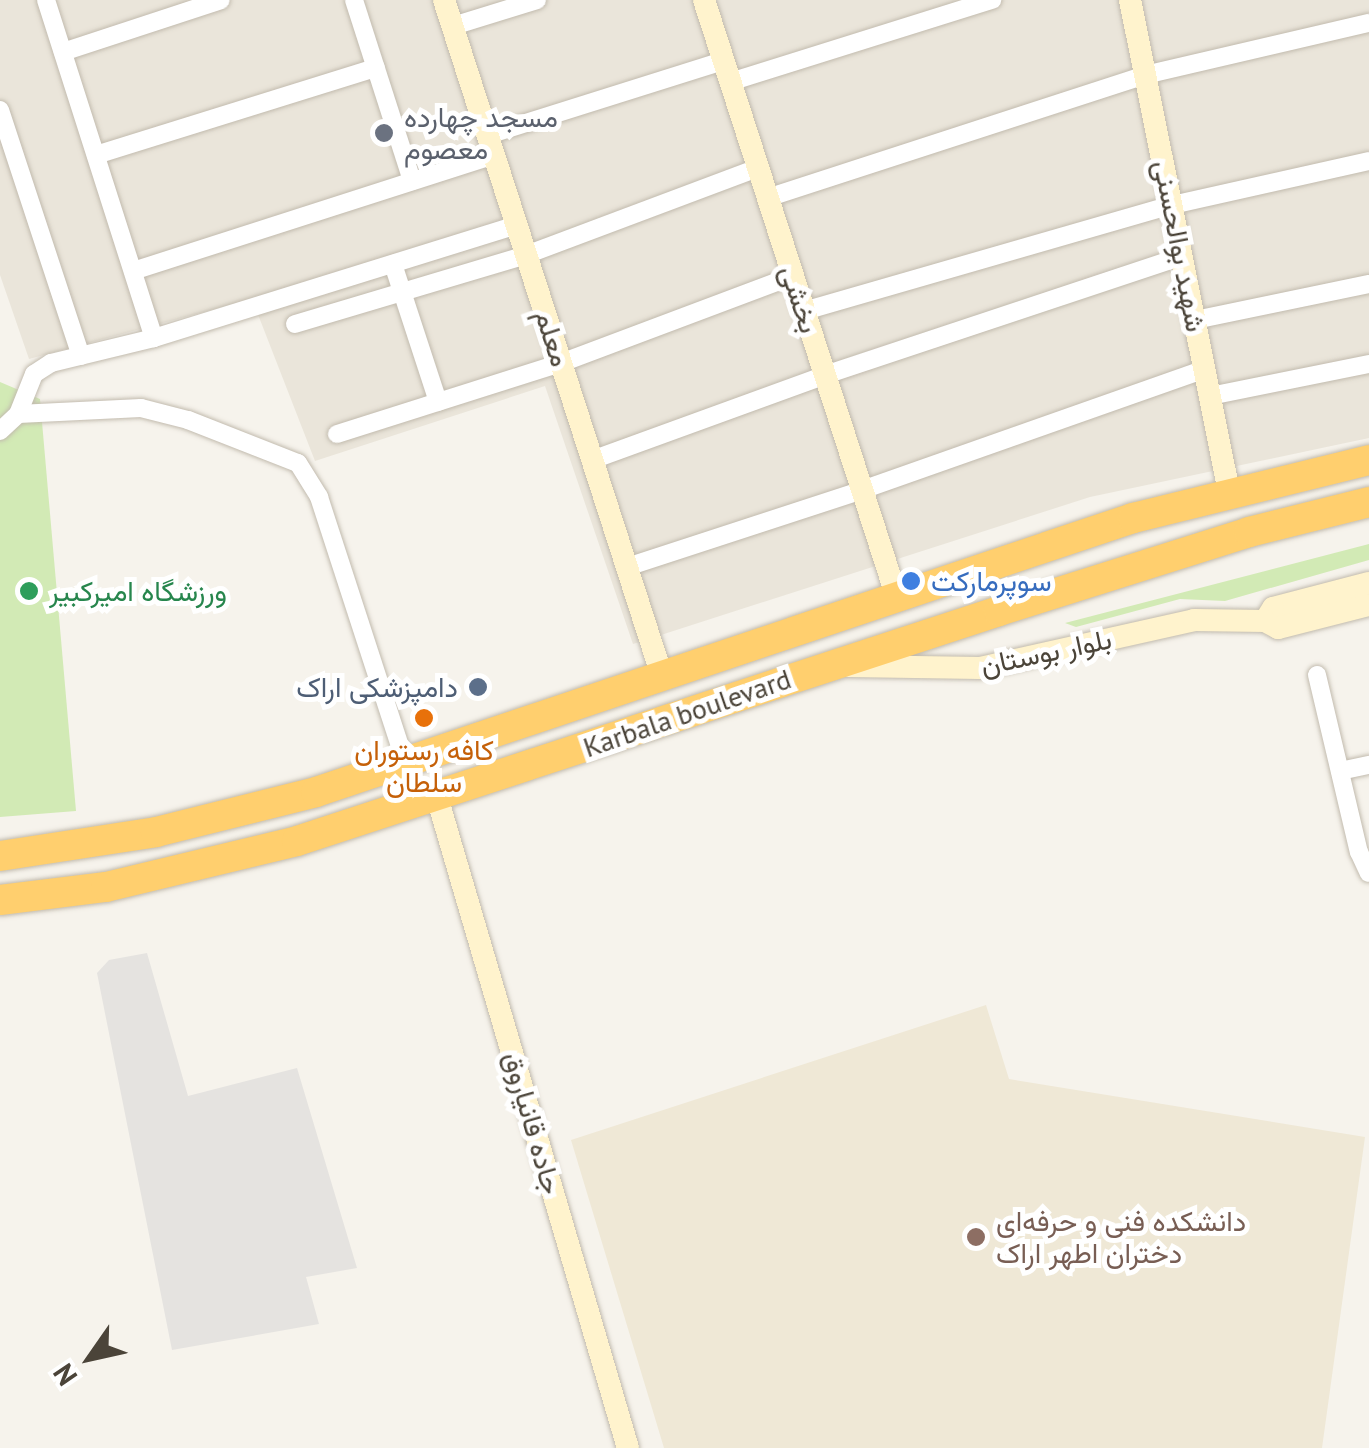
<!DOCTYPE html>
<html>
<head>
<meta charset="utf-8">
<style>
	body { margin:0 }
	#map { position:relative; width:1369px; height:1448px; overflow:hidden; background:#f6f3ec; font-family:"PT Sans",Vazirmatn,sans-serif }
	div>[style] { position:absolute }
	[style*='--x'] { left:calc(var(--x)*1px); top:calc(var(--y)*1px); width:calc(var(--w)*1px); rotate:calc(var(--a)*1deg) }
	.residential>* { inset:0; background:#eae5da }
	.education>* { inset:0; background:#efe8d6 }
	.green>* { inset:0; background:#d2eab5 }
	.parking>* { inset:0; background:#e5e3e0 }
	.roads { filter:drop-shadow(0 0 2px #c2bbae) drop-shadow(0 0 2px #c2bbae) }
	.street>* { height:18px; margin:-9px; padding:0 9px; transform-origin:9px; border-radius:9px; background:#fff }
	.secondary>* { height:22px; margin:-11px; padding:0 11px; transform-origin:11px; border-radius:11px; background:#fff3cd }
	.highway>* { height:30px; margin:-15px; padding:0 15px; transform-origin:15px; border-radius:15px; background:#ffcf6e }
	.dots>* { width:28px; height:28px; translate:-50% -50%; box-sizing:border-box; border:5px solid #fff; border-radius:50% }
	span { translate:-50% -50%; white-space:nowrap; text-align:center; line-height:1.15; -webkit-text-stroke:10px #fff; paint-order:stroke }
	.worship-label { font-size:28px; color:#5b616d }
	.left { translate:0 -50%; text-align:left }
	.street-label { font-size:28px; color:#4b4439 }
	.shop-label { font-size:28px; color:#366cbe }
	.leisure-label { font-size:28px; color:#27864d }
	.service-label { font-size:28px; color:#4e5e75 }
	.right { translate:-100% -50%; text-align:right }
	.food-label { font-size:28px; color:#c56008 }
	.education-label { font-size:28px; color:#785e54 }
	.north { position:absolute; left:40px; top:1308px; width:100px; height:100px; -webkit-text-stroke:8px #fff; paint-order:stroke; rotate:236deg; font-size:28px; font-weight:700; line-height:40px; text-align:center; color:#4b4439 }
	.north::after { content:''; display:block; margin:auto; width:35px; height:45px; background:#4b4439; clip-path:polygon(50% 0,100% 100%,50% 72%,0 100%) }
</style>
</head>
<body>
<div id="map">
	<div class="residential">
		<div style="clip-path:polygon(0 0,1369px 0,1369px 438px,1090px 497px,633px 644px,545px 386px,315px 461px,252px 299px,29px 359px,0 275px)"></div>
	</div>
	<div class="education">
		<div style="clip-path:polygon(986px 1005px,1009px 1079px,1365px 1137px,1322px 1448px,664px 1448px,571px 1140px)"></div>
	</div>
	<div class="green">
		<div style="clip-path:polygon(0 382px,40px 399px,76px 811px,0 817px)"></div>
		<div style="clip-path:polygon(1369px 544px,1369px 560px,1225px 601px,1180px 599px,1076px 627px,1065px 623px)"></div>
	</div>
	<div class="parking">
		<div style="clip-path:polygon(147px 953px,188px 1096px,297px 1068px,357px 1268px,306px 1277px,319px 1324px,172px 1350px,97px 973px,109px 960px)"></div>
	</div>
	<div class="roads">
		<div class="street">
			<div style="--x:46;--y:0;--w:355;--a:72.3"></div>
			<div style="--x:354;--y:0;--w:190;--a:72.2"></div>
			<div style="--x:453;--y:26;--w:88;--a:-17.2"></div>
			<div style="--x:63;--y:52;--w:166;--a:-18.2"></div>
			<div style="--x:730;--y:82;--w:275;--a:-17.4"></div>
			<div style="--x:0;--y:110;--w:259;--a:71.8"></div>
			<div style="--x:488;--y:135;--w:246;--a:-17.5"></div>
			<div style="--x:96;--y:155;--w:293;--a:-17.3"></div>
			<div style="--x:767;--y:198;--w:398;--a:-18"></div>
			<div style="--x:1145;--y:75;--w:230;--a:-13.1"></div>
			<div style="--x:393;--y:264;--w:145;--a:71.9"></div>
			<div style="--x:133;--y:271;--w:379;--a:-17.8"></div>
			<div style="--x:804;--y:311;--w:383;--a:-16.1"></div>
			<div style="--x:1172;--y:205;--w:202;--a:-12.6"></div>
			<div style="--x:1195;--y:320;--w:178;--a:-11.7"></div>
			<div style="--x:295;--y:324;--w:241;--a:-16.6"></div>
			<div style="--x:526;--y:255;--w:248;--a:-20.6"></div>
			<div style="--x:1210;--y:396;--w:162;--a:-11.4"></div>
			<div style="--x:18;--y:414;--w:43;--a:-68.2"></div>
			<div style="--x:34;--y:374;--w:20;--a:-33"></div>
			<div style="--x:51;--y:363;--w:106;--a:-13.6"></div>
			<div style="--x:154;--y:338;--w:380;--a:-17.3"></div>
			<div style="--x:0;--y:431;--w:25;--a:-43"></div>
			<div style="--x:18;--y:414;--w:123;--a:-2.8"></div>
			<div style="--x:141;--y:408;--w:49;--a:14.3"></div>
			<div style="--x:188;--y:420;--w:118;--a:21.4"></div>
			<div style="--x:298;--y:463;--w:40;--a:58"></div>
			<div style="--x:319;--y:497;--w:281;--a:72"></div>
			<div style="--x:337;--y:434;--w:235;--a:-17.6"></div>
			<div style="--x:561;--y:363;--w:248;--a:-20.6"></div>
			<div style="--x:592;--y:460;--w:248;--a:-20"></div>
			<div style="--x:825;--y:375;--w:376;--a:-18.4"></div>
			<div style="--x:627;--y:567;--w:247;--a:-18.1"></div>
			<div style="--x:862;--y:490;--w:364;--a:-19.4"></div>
			<div style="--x:1317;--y:675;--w:182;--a:76.7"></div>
			<div style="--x:1359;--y:852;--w:23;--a:65"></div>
			<div style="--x:1340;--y:771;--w:30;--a:-12"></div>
		</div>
		<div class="secondary">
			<div style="--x:444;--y:0;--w:710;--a:72.13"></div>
			<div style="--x:704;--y:0;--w:628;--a:72.11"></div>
			<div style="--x:1130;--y:0;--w:502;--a:78.62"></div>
			<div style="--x:1369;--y:583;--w:99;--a:165.4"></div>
			<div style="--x:1273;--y:608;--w:15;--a:122"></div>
			<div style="--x:1265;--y:621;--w:15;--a:28"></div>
			<div style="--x:1278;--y:628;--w:94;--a:-14.2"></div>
			<div style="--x:849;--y:666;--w:131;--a:0.9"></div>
			<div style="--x:980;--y:668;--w:219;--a:-12.6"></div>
			<div style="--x:1194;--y:620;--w:71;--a:0.8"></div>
			<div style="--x:437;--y:797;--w:678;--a:73.65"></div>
		</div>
		<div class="highway">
			<div style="--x:0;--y:856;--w:158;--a:-8.7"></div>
			<div style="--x:156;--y:832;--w:165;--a:-14"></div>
			<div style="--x:316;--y:792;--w:862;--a:-18.54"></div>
			<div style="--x:1133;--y:518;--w:243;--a:-13.8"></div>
			<div style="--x:0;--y:900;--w:107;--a:-7"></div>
			<div style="--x:106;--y:887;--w:196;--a:-13.5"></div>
			<div style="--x:297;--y:841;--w:739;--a:-18.14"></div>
			<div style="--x:999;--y:611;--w:262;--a:-17.5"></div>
			<div style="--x:1249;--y:532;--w:124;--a:-14"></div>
		</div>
	</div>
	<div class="dots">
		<div style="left:384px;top:133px;background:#6b7280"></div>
		<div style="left:911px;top:581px;background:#3f7fe0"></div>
		<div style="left:29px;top:591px;background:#2e9e5b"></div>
		<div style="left:478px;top:687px;background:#5c6f8a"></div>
		<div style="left:424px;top:718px;background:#e8710a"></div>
		<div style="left:976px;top:1237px;background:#8d6e63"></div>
	</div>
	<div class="worship-label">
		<span class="left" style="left:404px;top:133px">مسجد چهارده<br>معصوم</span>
	</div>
	<div class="street-label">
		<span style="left:1180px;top:246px;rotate:79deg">شهید بوالحسنی</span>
		<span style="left:800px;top:299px;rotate:72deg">بخشی</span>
		<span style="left:553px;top:338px;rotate:72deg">معلم</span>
		<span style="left:1046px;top:652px;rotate:-12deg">بلوار بوستان</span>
		<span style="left:687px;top:713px;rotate:-19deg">Karbala boulevard</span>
		<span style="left:533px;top:1123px;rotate:74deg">جاده قانیاروق</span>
	</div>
	<div class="shop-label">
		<span class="left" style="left:931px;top:581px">سوپرمارکت</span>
	</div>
	<div class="leisure-label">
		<span class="left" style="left:49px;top:591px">ورزشگاه امیرکبیر</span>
	</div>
	<div class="service-label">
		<span class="right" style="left:458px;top:687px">دامپزشکی اراک</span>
	</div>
	<div class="food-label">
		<span style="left:424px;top:766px">کافه رستوران<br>سلطان</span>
	</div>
	<div class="education-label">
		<span class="left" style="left:996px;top:1237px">دانشکده فنی و حرفه‌ای<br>دختران اطهر اراک</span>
	</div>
	<div class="north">N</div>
</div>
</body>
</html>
